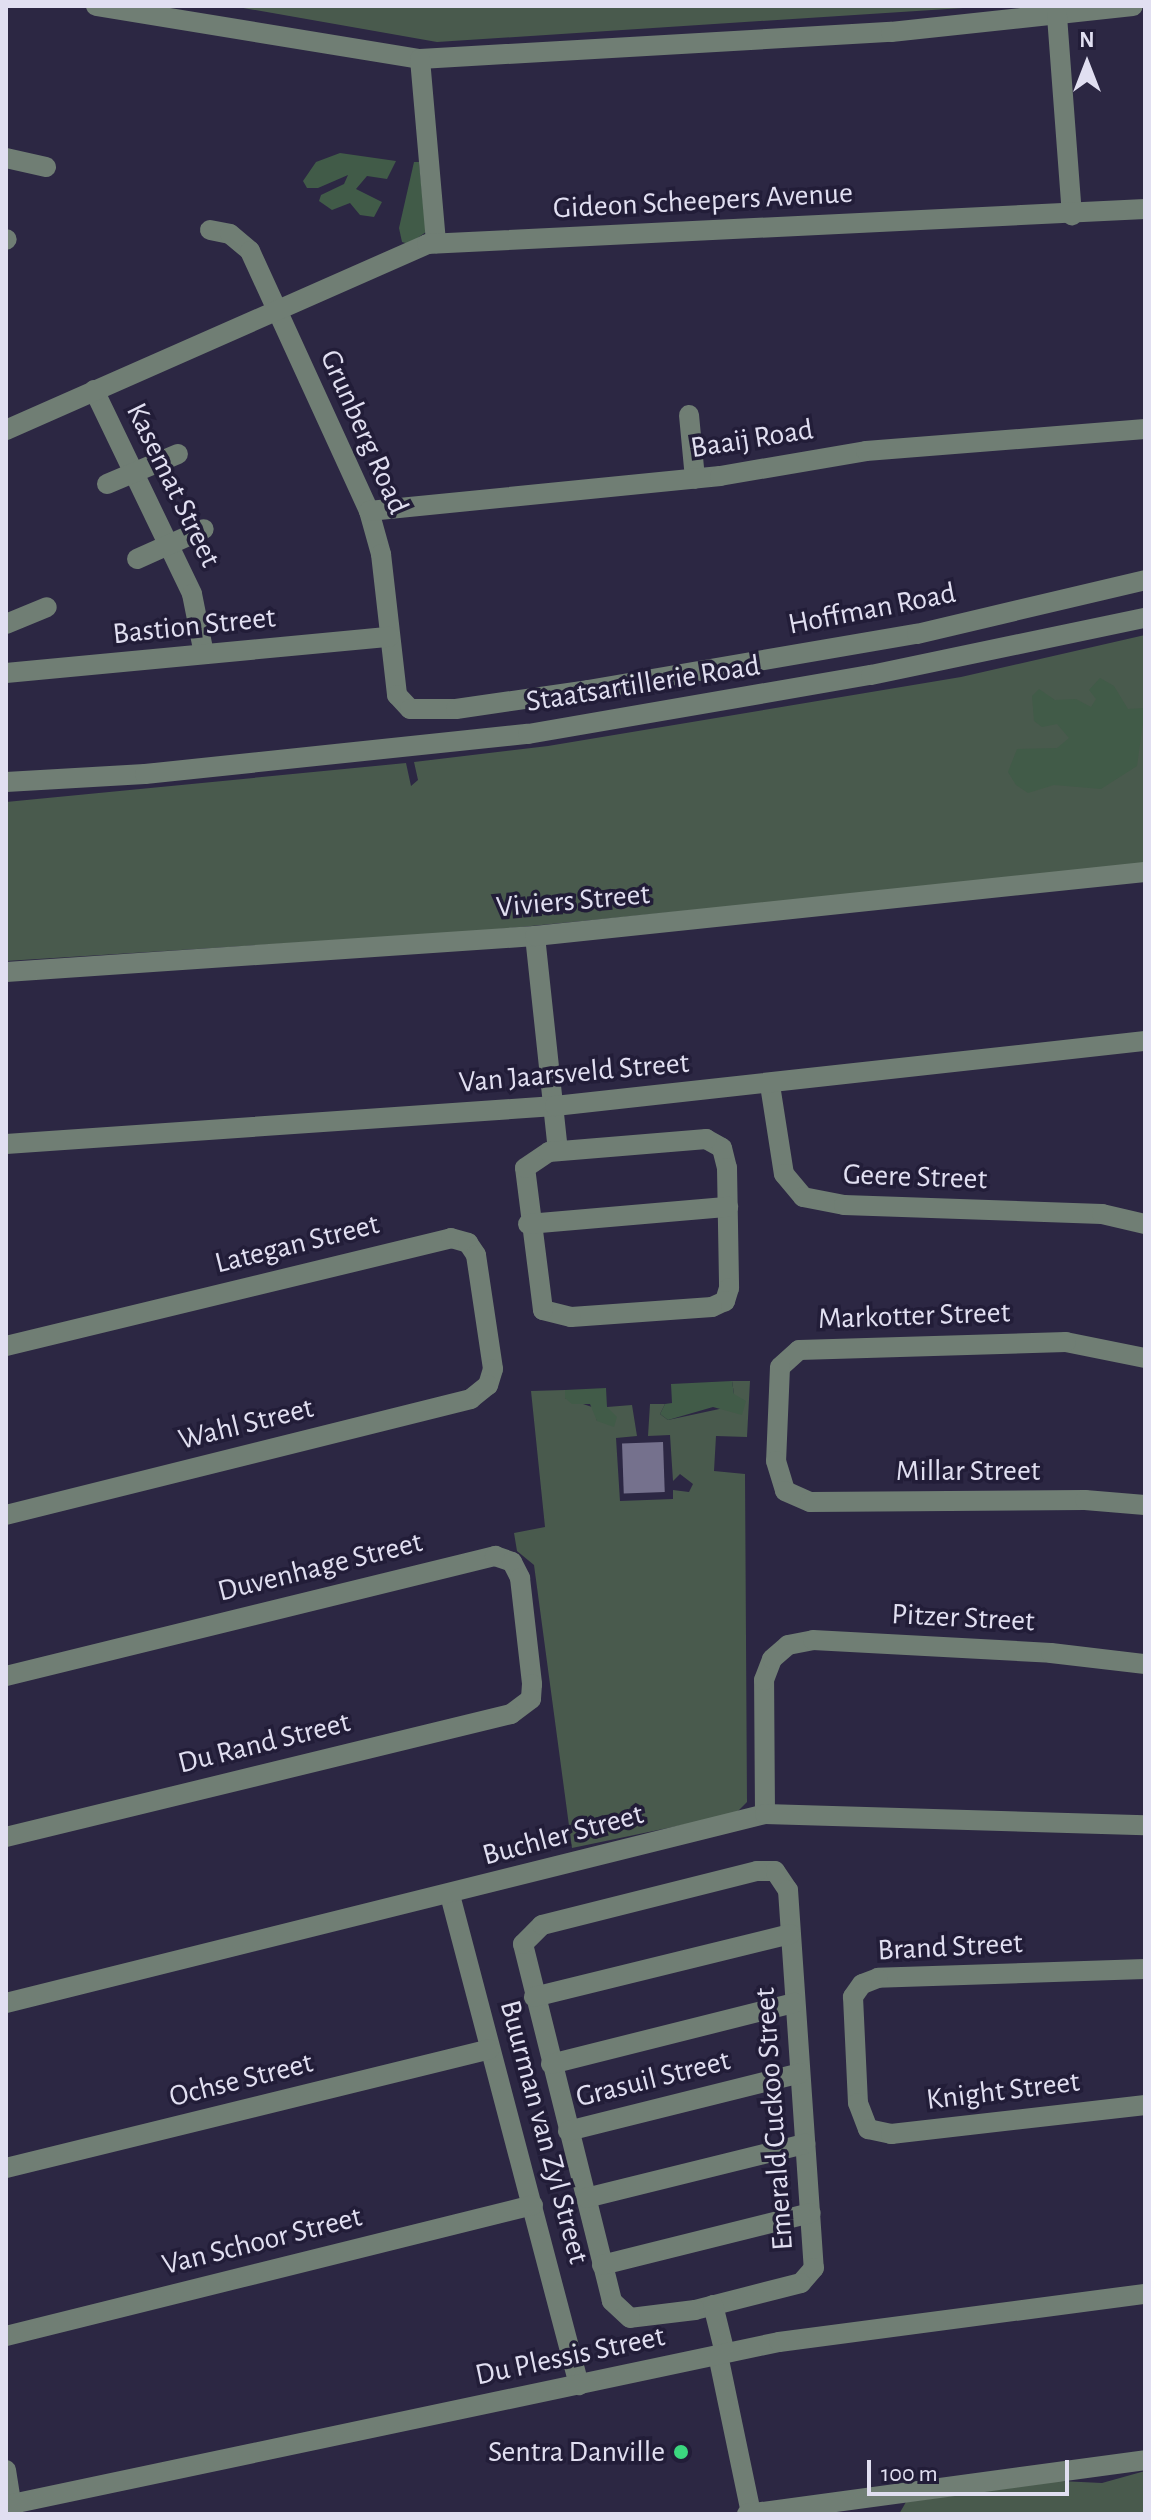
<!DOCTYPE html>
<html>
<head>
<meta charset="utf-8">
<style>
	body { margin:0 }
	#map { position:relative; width:1151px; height:2520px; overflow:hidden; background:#2c2743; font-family:"Alegreya Sans",sans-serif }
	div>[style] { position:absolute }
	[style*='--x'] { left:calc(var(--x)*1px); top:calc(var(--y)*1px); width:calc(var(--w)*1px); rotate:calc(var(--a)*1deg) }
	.green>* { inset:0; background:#495a4d }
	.forest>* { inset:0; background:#415b48 }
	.water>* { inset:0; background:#75718d; transform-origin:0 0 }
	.minor>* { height:20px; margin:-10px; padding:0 10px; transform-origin:10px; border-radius:10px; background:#707e74 }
	.dots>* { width:22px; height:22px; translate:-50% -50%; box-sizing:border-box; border:4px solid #221d38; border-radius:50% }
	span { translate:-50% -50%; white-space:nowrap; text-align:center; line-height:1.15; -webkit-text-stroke:7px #221d38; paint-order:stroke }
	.street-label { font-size:30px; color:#e1dff1 }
	.poi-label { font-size:30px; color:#e1dff1 }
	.right { translate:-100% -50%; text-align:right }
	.frame { position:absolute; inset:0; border:8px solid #e1dff1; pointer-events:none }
	.north { position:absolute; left:1047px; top:24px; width:80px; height:80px; -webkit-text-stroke:6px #221d38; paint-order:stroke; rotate:0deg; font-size:22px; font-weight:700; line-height:32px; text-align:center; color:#e1dff1 }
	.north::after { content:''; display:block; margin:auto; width:28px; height:36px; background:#e1dff1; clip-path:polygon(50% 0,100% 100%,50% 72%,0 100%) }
	.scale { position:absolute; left:867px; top:2460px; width:202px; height:36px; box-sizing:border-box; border:4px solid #e1dff1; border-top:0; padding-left:10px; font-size:24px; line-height:28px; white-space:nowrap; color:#e1dff1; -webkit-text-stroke:6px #221d38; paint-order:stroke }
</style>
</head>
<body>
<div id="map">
	<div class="green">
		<div style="clip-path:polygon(232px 6px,994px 6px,437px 42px)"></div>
		<div style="clip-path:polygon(1145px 635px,1145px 866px,469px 932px,6px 961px,6px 802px,406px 763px,411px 786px,418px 780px,414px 762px,548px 746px,961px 677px)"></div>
		<div style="clip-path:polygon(732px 1381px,750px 1381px,747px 1437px,716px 1436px,714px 1471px,745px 1474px,747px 1802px,735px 1814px,572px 1848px,534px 1565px,517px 1551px,514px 1533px,545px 1527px,531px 1391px,565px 1390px,565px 1398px,595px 1408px,597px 1421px,607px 1407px,632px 1405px,637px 1436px,616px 1438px,620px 1501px,673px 1499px,673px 1490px,689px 1492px,693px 1484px,680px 1474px,673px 1481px,670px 1435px,648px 1436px,650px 1404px,665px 1404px,660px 1414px,668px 1420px,724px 1408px,734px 1394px)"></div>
		<div style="clip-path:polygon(1145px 2471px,1145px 2514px,899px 2514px,906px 2502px,1060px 2481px,1102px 2483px)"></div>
	</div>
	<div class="forest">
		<div style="clip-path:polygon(340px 153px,396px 161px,387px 179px,367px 176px,356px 189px,382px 202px,374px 217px,360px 215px,350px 203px,332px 210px,319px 201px,321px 195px,344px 184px,348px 175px,318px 188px,307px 188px,303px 181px,316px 162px)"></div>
		<div style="clip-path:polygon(414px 162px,419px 162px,426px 232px,409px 244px,402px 242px,399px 228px)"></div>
		<div style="clip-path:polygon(1100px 678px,1114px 686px,1128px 709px,1145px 708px,1137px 766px,1101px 789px,1054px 785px,1028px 793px,1016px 785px,1008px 772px,1017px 749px,1057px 748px,1069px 738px,1057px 724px,1042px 727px,1034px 721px,1032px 696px,1039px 689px,1055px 700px,1076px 699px,1091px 707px,1096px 699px,1089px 690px)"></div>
		<div style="clip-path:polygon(732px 1381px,734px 1394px,746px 1401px,742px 1415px,713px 1407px,668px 1420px,660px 1414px,665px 1404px,672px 1403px,671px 1384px)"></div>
		<div style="clip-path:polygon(606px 1388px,607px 1407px,617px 1417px,614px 1427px,597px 1421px,590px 1404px,572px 1404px,565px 1398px,565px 1390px)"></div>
	</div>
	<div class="water">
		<div style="left:663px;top:1442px;width:50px;height:41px;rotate:88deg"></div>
	</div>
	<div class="minor">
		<div style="--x:96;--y:6;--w:328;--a:9.3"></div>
		<div style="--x:420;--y:59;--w:472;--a:-3.3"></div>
		<div style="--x:891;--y:32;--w:243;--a:-6.1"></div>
		<div style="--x:1057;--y:16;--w:200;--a:85.7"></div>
		<div style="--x:420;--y:59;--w:185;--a:85"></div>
		<div style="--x:6;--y:158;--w:41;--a:12.7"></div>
		<div style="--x:210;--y:230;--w:20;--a:11"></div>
		<div style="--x:230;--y:234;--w:26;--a:40"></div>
		<div style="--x:250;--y:251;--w:286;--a:65.4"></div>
		<div style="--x:369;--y:511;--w:45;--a:74.4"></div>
		<div style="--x:381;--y:554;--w:142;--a:83.5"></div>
		<div style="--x:397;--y:695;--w:19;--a:47"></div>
		<div style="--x:410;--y:709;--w:46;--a:0"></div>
		<div style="--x:456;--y:709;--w:133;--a:-8.2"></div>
		<div style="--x:588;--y:690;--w:334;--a:-9.7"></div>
		<div style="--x:917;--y:634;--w:234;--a:-13.3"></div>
		<div style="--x:6;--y:240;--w:1;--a:-45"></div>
		<div style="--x:94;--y:390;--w:226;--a:64.3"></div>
		<div style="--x:192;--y:594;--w:61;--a:78.7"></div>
		<div style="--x:689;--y:415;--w:64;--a:84.6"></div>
		<div style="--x:6;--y:430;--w:460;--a:-23.8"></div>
		<div style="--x:427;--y:244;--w:719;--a:-2.79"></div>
		<div style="--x:107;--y:484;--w:77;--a:-22.9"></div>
		<div style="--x:369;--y:511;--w:353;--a:-5.7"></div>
		<div style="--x:720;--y:476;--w:148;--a:-9.7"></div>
		<div style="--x:866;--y:451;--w:280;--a:-4.5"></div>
		<div style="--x:137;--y:559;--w:73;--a:-24.1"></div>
		<div style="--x:6;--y:624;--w:44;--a:-22.5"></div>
		<div style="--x:6;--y:673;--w:385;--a:-5.4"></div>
		<div style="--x:6;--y:782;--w:139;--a:-3.3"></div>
		<div style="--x:145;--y:774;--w:385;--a:-6"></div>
		<div style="--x:528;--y:734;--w:348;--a:-9.8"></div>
		<div style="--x:871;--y:675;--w:280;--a:-11.8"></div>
		<div style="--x:535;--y:936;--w:216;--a:83.9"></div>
		<div style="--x:6;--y:972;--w:530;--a:-3.89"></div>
		<div style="--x:535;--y:936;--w:613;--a:-5.99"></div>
		<div style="--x:770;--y:1085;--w:90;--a:81.1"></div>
		<div style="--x:784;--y:1174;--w:30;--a:50"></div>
		<div style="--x:803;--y:1197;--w:42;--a:11"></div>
		<div style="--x:844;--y:1205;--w:258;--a:2"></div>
		<div style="--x:1102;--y:1214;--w:44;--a:13.1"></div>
		<div style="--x:706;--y:1139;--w:18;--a:29"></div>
		<div style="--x:722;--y:1148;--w:21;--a:76"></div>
		<div style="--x:727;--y:1168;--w:120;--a:89"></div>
		<div style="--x:729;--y:1288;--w:14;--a:107"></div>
		<div style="--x:725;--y:1301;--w:14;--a:155"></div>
		<div style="--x:712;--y:1307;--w:141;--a:175.9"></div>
		<div style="--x:571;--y:1317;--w:29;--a:-166"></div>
		<div style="--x:543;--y:1310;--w:143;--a:-97.2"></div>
		<div style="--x:525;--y:1168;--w:29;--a:-34"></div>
		<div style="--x:549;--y:1152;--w:158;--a:-4.7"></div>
		<div style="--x:6;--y:1144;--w:550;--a:-3.96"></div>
		<div style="--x:555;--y:1106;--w:594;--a:-6.29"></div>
		<div style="--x:528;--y:1224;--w:201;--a:-4.9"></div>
		<div style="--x:6;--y:1346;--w:458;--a:-13.6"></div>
		<div style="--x:451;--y:1238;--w:18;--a:16"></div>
		<div style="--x:468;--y:1243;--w:14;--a:56"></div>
		<div style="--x:476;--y:1255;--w:115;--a:81.5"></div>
		<div style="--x:493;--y:1369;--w:17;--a:107"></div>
		<div style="--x:488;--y:1385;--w:22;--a:141"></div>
		<div style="--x:471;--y:1399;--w:479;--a:166"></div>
		<div style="--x:1145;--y:1358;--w:81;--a:-168.6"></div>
		<div style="--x:1066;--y:1342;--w:267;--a:178.3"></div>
		<div style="--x:799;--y:1350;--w:25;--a:138"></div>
		<div style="--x:780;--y:1367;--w:94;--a:92.4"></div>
		<div style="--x:776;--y:1461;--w:31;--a:73"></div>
		<div style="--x:785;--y:1491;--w:27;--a:24"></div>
		<div style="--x:810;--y:1502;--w:275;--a:-0.4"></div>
		<div style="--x:1085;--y:1500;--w:60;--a:4.8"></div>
		<div style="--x:6;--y:1676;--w:504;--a:-13.79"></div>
		<div style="--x:495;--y:1556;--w:18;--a:19"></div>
		<div style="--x:512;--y:1562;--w:18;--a:63"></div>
		<div style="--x:520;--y:1578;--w:107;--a:83.5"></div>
		<div style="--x:532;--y:1684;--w:15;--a:94"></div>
		<div style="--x:531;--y:1699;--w:25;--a:143"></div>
		<div style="--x:511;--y:1714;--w:520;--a:166.31"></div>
		<div style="--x:765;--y:1814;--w:134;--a:-90.4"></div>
		<div style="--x:764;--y:1680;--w:22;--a:-69"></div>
		<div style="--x:772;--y:1659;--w:21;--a:-41"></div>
		<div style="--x:788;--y:1645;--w:25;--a:-11"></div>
		<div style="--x:813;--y:1640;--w:238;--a:3.1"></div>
		<div style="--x:1051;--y:1653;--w:95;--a:6.7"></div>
		<div style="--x:757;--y:1871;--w:18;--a:0"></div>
		<div style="--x:775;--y:1871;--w:23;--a:56"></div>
		<div style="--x:788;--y:1890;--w:379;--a:86.1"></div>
		<div style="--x:814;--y:2268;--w:20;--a:131"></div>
		<div style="--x:801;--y:2283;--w:109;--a:165.7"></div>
		<div style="--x:695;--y:2310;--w:65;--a:173"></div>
		<div style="--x:630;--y:2318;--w:25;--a:-137"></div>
		<div style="--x:612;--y:2301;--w:368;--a:-104"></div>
		<div style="--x:523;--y:1944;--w:27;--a:-45"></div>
		<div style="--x:542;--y:1925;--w:222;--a:-14.1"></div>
		<div style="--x:450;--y:1895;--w:507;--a:75.25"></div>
		<div style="--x:1145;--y:1969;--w:267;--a:178.1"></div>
		<div style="--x:878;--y:1978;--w:17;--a:159"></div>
		<div style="--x:862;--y:1984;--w:16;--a:125"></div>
		<div style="--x:853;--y:1997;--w:106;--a:87.3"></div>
		<div style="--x:858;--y:2103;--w:28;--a:69"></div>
		<div style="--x:868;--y:2129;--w:24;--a:12"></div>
		<div style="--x:891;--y:2134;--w:256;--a:-6.5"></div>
		<div style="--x:534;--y:1997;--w:264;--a:-13.8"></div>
		<div style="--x:6;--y:2003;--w:782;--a:-13.98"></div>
		<div style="--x:765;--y:1814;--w:380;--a:1.7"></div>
		<div style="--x:551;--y:2064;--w:251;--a:-14.1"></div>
		<div style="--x:568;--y:2131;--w:239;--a:-14"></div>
		<div style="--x:6;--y:2168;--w:498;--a:-13.8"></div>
		<div style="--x:586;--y:2198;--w:226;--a:-13.9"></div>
		<div style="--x:602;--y:2265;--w:215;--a:-14"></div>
		<div style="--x:713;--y:2305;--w:49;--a:76"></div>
		<div style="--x:6;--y:2336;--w:543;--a:-13.96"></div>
		<div style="--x:718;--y:2355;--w:161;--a:78.2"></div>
		<div style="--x:6;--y:2470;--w:45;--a:81"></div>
		<div style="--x:12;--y:2504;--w:784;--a:-11.93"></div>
		<div style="--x:779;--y:2342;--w:369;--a:-7.5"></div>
		<div style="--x:747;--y:2514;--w:402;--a:-7.7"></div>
	</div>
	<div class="dots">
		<div style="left:681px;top:2452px;background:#3bd77f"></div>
	</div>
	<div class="street-label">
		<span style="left:703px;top:201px;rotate:-3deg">Gideon Scheepers Avenue</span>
		<span style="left:364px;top:432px;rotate:66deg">Grunberg Road</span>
		<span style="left:752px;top:439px;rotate:-9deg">Baaij Road</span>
		<span style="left:173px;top:485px;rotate:64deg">Kasemat Street</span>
		<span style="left:872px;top:609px;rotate:-11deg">Hoffman Road</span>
		<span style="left:194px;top:626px;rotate:-6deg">Bastion Street</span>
		<span style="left:643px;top:684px;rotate:-9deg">Staatsartillerie Road</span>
		<span style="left:573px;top:901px;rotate:-5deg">Viviers Street</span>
		<span style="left:574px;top:1073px;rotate:-5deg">Van Jaarsveld Street</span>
		<span style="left:915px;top:1177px;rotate:2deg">Geere Street</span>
		<span style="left:297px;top:1244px;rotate:-14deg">Lategan Street</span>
		<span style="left:914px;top:1316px;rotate:-2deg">Markotter Street</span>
		<span style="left:246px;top:1424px;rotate:-14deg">Wahl Street</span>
		<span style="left:968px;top:1471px">Millar Street</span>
		<span style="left:320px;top:1567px;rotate:-14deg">Duvenhage Street</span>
		<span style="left:963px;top:1618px;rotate:3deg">Pitzer Street</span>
		<span style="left:264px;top:1743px;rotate:-14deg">Du Rand Street</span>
		<span style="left:563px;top:1835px;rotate:-15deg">Buchler Street</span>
		<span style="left:950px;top:1947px;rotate:-3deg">Brand Street</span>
		<span style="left:653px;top:2079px;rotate:-14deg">Grasuil Street</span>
		<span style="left:241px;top:2080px;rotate:-14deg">Ochse Street</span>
		<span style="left:1003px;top:2091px;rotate:-7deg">Knight Street</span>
		<span style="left:774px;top:2119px;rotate:-94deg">Emerald Cuckoo Street</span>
		<span style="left:544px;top:2132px;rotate:75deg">Buurman van Zyl Street</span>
		<span style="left:262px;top:2241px;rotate:-14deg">Van Schoor Street</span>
		<span style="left:570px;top:2356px;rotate:-12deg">Du Plessis Street</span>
	</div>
	<div class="poi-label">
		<span class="right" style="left:665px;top:2452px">Sentra Danville</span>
	</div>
	<div class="frame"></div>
	<div class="north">N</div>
	<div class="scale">100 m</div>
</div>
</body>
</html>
